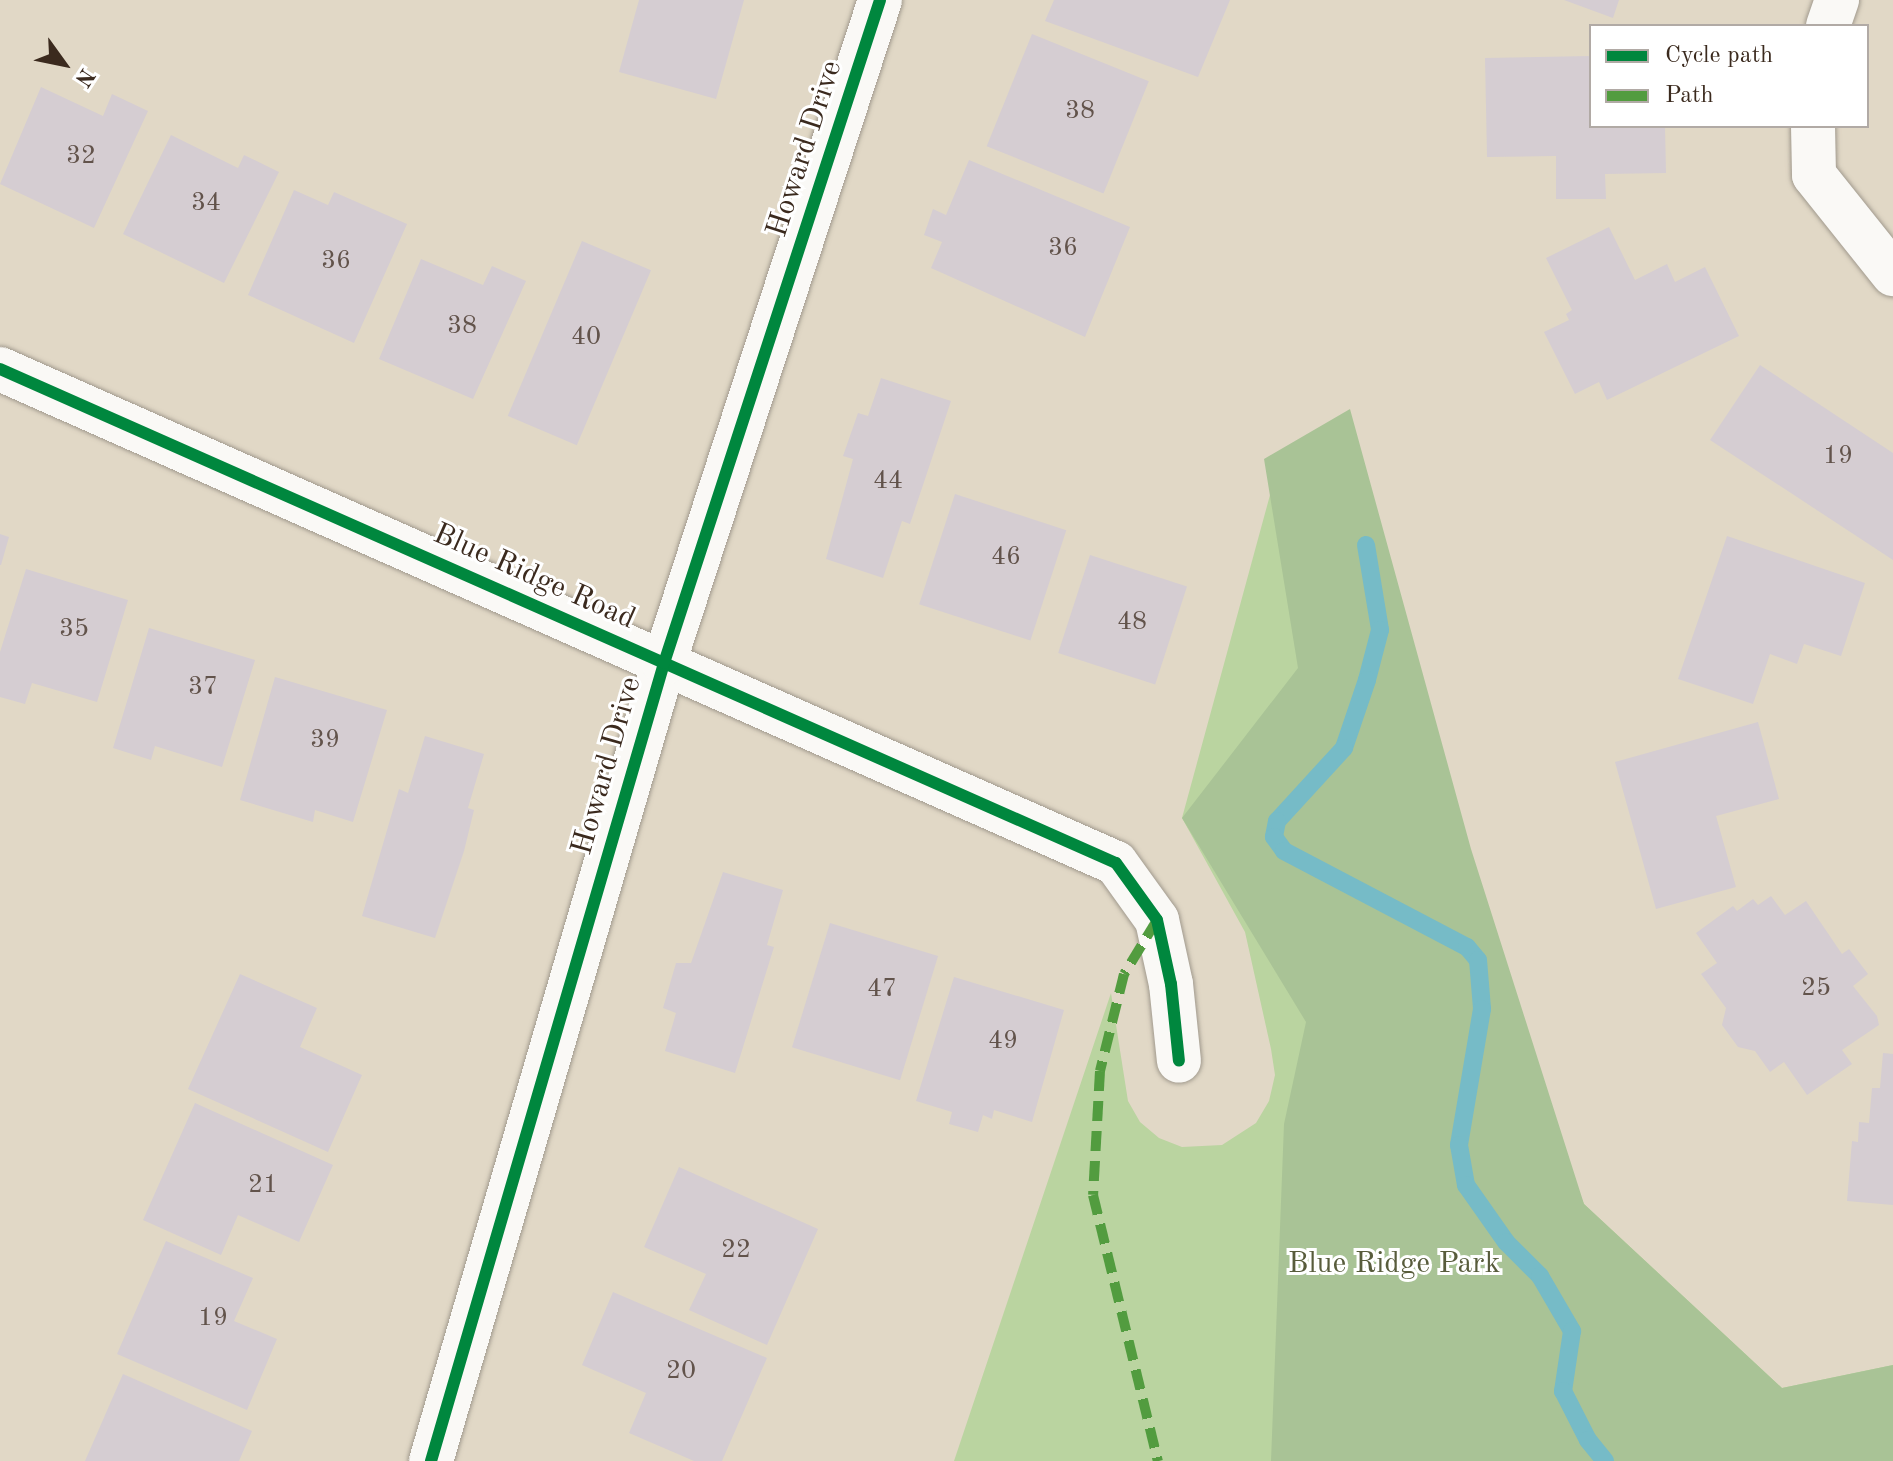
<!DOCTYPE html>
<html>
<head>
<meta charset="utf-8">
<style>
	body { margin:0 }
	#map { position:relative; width:1893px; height:1461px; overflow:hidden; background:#e1d8c6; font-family:"Old Standard TT",serif }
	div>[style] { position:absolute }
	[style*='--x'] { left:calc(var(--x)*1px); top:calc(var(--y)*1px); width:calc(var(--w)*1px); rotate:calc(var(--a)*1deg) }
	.green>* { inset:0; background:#bad4a0 }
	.forest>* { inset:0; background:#a9c396 }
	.stream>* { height:18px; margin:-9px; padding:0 9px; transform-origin:9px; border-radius:9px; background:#76bbc7 }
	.building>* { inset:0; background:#d5cdd2; transform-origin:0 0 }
	.roads { filter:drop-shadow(0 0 2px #a19a8e) drop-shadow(0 0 2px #a19a8e) }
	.street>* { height:44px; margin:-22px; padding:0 22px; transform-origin:22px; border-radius:22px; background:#faf9f6 }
	.quiet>* { height:10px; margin-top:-5px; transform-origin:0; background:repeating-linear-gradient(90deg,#529c3f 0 20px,transparent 0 30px) }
	.cycleway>* { height:12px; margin:-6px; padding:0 6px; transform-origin:6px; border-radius:6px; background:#00873e }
	span { translate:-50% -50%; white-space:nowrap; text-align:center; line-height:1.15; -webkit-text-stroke:6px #fff; paint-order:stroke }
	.number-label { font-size:26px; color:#62534b }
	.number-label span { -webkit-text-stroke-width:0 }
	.street-label { font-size:30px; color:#3b2a1e }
	.park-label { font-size:30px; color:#585c3c }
	.legend { position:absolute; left:1589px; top:24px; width:280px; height:104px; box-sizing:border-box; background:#fff; border:2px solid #b1aaa5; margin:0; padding:10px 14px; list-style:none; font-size:24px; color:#3b2a1e }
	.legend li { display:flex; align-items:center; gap:16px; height:40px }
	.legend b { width:40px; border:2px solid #b1aaa5 }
	.north { position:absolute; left:24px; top:24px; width:80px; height:80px; -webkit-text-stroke:6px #fff; paint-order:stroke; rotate:123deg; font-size:22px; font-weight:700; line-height:32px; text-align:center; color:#3b2a1e }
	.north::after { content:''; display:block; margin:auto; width:28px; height:36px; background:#3b2a1e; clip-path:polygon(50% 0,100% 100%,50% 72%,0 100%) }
</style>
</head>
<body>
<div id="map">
	<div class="green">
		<div style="clip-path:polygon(1279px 462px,1584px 1204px,1782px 1388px,1893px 1365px,1893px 1461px,954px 1461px,1111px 993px,1128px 1101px,1140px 1122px,1159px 1138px,1182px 1147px,1222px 1145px,1256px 1123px,1269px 1101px,1275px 1075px,1271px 1049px,1245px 932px,1182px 818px)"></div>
	</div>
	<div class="forest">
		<div style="clip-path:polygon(1350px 409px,1471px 849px,1584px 1204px,1782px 1388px,1893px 1365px,1893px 1461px,1271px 1461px,1284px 1124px,1306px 1022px,1182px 818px,1298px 668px,1264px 459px)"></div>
	</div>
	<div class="stream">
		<div style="--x:1366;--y:545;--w:86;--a:80.6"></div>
		<div style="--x:1380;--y:630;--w:52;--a:104.6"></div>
		<div style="--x:1367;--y:680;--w:72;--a:108.7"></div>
		<div style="--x:1344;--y:748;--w:99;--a:132.5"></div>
		<div style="--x:1277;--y:821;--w:16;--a:101"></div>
		<div style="--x:1274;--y:837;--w:17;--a:54"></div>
		<div style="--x:1284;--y:851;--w:207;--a:27.7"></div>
		<div style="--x:1467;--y:947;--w:17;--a:50"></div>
		<div style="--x:1478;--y:960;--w:49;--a:85.3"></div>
		<div style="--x:1482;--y:1009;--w:138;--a:99.6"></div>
		<div style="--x:1459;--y:1145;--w:41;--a:80.1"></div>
		<div style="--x:1466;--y:1185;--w:70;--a:54.9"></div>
		<div style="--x:1506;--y:1242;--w:48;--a:45"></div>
		<div style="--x:1540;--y:1276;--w:64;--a:59.8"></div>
		<div style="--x:1572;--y:1331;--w:61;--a:98.5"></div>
		<div style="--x:1563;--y:1391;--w:55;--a:63"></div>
		<div style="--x:1588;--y:1440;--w:27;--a:51"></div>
	</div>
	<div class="building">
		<div style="clip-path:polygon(639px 0,744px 0,716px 99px,619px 72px)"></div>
		<div style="clip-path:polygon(1054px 0,1230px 0,1198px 77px,1045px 21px)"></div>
		<div style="clip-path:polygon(1564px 0,1619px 0,1613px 18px)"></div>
		<div style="left:1032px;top:34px;width:126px;height:121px;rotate:22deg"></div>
		<div style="clip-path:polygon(1591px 56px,1591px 126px,1665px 126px,1666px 173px,1605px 174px,1606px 199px,1556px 199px,1556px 156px,1487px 157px,1485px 58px)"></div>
		<div style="clip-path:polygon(41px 87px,103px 116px,112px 94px,148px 111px,94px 228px,0 184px)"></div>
		<div style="clip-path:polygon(171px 135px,238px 168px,244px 155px,279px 172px,224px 283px,123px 234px)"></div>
		<div style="clip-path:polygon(969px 160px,1130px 227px,1085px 337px,931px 268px,942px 242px,924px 235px,933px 209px,946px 215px)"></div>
		<div style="clip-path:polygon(294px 190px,328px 205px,334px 192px,407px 224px,354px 343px,248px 295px)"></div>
		<div style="clip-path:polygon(1609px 227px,1635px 280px,1667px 264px,1675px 282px,1705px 267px,1739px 336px,1607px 400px,1599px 382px,1575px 394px,1544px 332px,1569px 320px,1566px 314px,1572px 310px,1546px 258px)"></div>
		<div style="left:582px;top:241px;width:75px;height:190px;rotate:23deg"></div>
		<div style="clip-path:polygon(421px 259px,483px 285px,492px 266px,526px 281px,473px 399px,379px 359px)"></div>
		<div style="clip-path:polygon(1760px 365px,1893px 453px,1893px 560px,1710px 440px)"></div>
		<div style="clip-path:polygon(881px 378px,951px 401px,910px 524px,902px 521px,883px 578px,826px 559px,853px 459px,843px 456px,858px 413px,868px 416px)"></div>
		<div style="left:955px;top:494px;width:117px;height:116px;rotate:18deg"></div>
		<div style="clip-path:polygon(0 534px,9px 537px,1px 565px,0 565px)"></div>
		<div style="clip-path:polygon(1727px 536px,1865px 583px,1841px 656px,1804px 644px,1797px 664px,1770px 654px,1753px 704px,1678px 679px)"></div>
		<div style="left:1090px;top:555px;width:102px;height:103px;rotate:18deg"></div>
		<div style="clip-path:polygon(26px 569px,128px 600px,97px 702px,32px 683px,25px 704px,0 697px,0 652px)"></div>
		<div style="clip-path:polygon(149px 628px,255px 660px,222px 767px,155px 746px,151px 760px,113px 748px)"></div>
		<div style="clip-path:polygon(275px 677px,387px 710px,353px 822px,315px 810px,313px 822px,240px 800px)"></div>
		<div style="clip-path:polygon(1758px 722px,1779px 799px,1716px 816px,1736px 887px,1656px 909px,1615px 762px)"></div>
		<div style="clip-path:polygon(425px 736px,484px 754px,468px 808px,474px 810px,464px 851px,435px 938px,362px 916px,399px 789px,408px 793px)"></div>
		<div style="clip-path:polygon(723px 872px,783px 890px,767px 945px,774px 947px,735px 1073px,665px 1051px,676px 1013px,663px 1008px,676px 963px,691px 963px)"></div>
		<div style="clip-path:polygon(1771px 896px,1785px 915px,1806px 901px,1842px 954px,1849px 949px,1868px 974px,1853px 986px,1877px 1016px,1879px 1025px,1842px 1050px,1852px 1064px,1807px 1095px,1784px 1062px,1770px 1072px,1755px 1051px,1738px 1047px,1722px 1025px,1726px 1008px,1701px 974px,1717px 963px,1696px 933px,1733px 906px,1737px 911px,1753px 899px,1758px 905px)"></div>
		<div style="left:830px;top:923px;width:113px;height:130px;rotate:17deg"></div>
		<div style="clip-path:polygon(240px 974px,317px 1008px,300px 1047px,362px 1075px,328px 1152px,188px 1089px)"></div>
		<div style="clip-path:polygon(954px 977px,1064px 1010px,1032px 1122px,994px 1110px,992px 1119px,983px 1115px,978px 1132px,949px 1124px,952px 1112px,916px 1101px)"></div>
		<div style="clip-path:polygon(1883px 1053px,1893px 1054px,1893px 1205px,1847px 1201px,1852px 1141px,1858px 1142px,1859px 1122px,1869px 1123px,1872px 1088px,1880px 1088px)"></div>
		<div style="clip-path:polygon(195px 1103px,333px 1165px,299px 1242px,238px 1215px,221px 1255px,143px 1220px)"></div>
		<div style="clip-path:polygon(679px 1167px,818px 1229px,767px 1345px,689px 1310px,706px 1274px,644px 1247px)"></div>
		<div style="clip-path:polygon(166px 1241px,253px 1278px,234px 1321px,277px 1339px,247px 1410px,117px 1354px)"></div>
		<div style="clip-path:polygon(613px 1292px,767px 1358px,722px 1461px,694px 1461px,629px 1433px,646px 1393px,582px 1365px)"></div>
		<div style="clip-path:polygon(123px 1374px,252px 1431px,239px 1461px,85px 1461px)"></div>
	</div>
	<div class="roads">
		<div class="street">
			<div style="--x:1828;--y:26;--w:28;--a:-71"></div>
			<div style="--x:1813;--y:126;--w:49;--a:88.8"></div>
			<div style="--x:1814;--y:175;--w:127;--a:51.4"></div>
			<div style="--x:0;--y:369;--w:1220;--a:23.88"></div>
			<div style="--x:1116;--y:863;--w:70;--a:54.3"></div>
			<div style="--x:1157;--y:920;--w:66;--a:77.7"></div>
			<div style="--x:1171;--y:984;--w:77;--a:84.1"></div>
			<div style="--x:431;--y:1461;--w:831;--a:-73.72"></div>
			<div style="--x:664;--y:663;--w:697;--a:-71.95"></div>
		</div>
	</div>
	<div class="quiet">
		<div style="--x:1157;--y:920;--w:63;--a:121.4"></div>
		<div style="--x:1124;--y:974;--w:100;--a:103.9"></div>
		<div style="--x:1100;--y:1071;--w:124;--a:93.2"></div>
		<div style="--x:1093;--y:1195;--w:274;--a:76.3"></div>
	</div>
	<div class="cycleway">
		<div style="--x:0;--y:369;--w:1220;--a:23.88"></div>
		<div style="--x:1116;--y:863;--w:70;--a:54.3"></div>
		<div style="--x:1157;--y:920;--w:66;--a:77.7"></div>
		<div style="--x:1171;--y:984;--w:77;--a:84.1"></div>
		<div style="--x:431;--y:1461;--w:831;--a:-73.72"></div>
		<div style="--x:664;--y:663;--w:697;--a:-71.95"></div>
	</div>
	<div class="number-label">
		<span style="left:1080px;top:112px">38</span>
		<span style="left:81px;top:157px">32</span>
		<span style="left:206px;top:204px">34</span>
		<span style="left:1063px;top:249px">36</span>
		<span style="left:336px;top:262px">36</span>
		<span style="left:462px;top:327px">38</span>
		<span style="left:586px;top:338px">40</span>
		<span style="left:1838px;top:457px">19</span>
		<span style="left:888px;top:482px">44</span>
		<span style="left:1006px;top:558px">46</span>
		<span style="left:1132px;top:623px">48</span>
		<span style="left:74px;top:630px">35</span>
		<span style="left:203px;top:688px">37</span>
		<span style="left:325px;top:741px">39</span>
		<span style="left:1816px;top:989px">25</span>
		<span style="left:882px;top:990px">47</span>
		<span style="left:1003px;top:1042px">49</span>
		<span style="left:263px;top:1186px">21</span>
		<span style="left:736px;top:1251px">22</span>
		<span style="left:213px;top:1319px">19</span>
		<span style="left:681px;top:1372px">20</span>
	</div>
	<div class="street-label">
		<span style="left:805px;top:149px;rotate:-72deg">Howard Drive</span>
		<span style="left:534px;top:577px;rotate:24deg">Blue Ridge Road</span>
		<span style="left:607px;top:766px;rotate:-74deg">Howard Drive</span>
	</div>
	<div class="park-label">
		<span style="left:1394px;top:1264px">Blue Ridge Park</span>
	</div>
	<ul class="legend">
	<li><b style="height:10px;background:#00873e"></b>Cycle path</li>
	<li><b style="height:10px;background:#529c3f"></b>Path</li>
	</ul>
	<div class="north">N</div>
</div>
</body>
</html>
